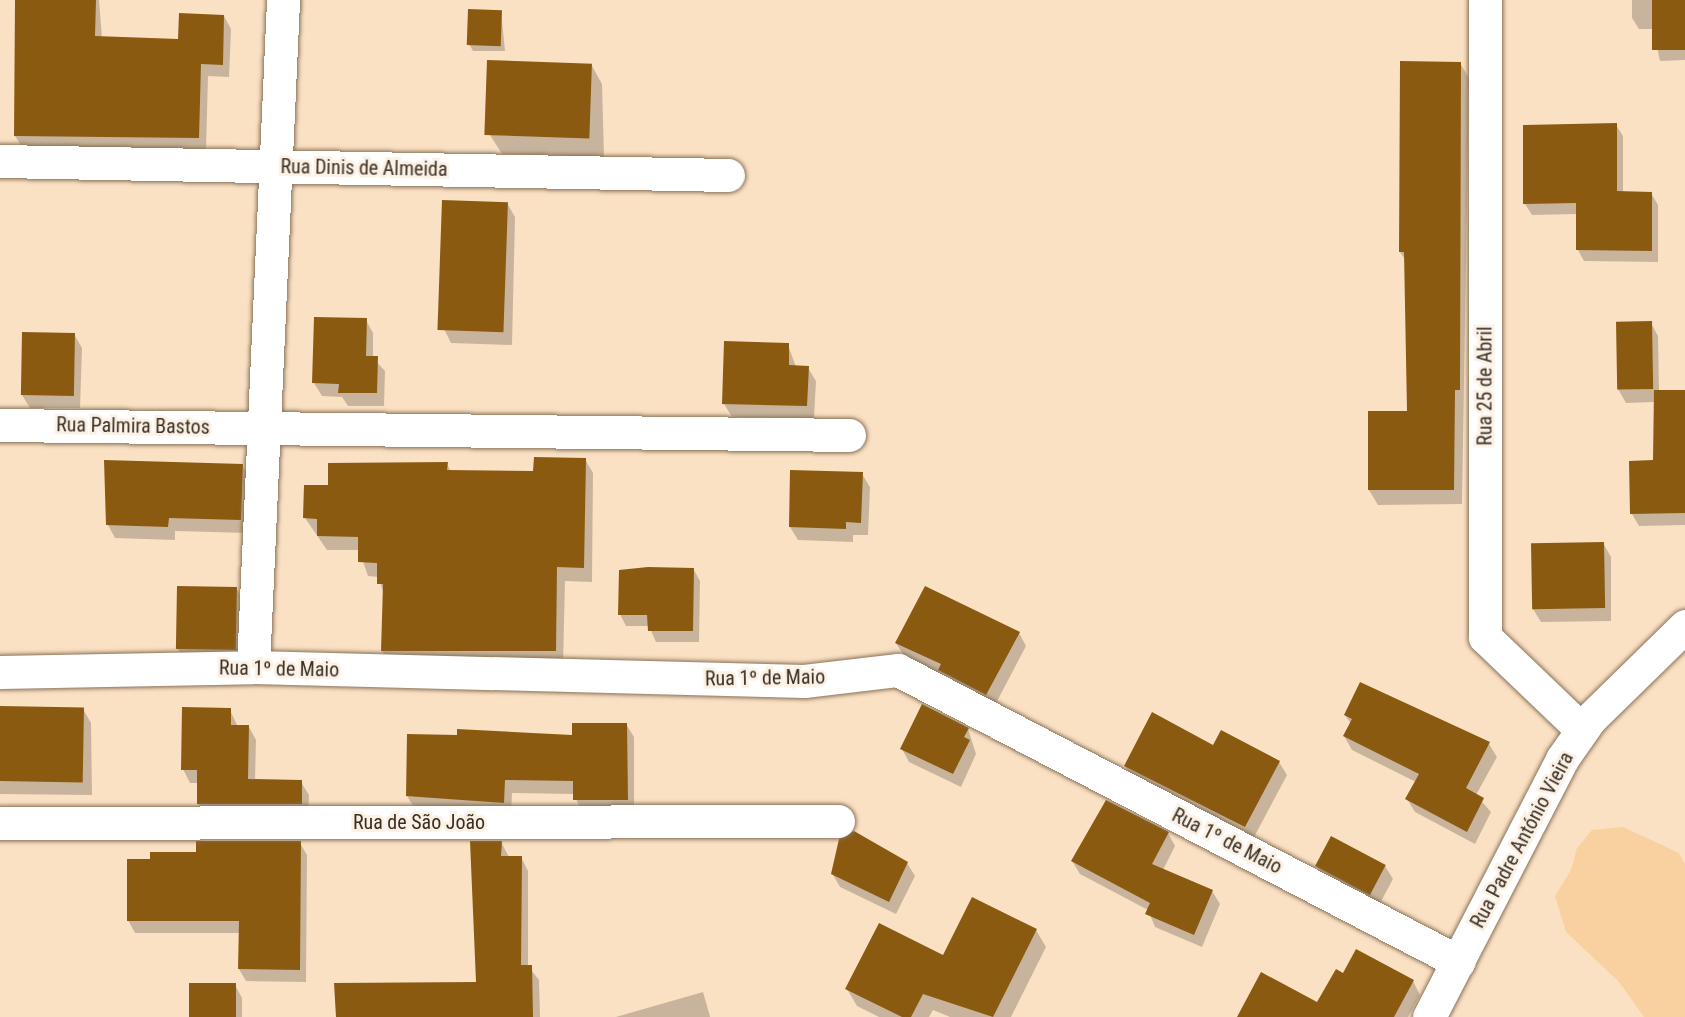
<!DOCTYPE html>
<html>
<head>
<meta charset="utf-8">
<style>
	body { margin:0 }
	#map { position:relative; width:1685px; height:1017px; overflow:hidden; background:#fbe1c4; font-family:"Roboto Condensed",sans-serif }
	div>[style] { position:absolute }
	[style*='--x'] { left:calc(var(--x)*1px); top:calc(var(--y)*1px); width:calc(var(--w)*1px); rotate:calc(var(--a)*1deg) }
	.green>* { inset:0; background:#f9d0a0 }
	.shadow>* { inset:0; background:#0003; transform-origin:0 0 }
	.building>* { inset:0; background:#8a5a11; transform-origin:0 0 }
	.roads { filter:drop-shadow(0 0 2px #897257) drop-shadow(0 0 2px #897257) }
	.minor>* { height:33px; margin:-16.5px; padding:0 16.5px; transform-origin:16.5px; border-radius:16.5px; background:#fff }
	.tertiary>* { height:33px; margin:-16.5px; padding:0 16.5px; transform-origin:16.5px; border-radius:16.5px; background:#fff }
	span { translate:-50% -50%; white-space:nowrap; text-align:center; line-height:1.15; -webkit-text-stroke:6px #fcf1e5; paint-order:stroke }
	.street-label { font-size:20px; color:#392f24 }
</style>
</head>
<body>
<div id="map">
	<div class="green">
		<div style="clip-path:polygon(1623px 827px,1679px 853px,1685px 864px,1685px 1017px,1644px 1017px,1619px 982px,1566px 932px,1555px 896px,1571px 870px,1577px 848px,1592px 830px)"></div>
	</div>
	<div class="shadow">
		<div style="clip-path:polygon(18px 0,99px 0,102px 38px,180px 41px,224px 16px,231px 29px,229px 77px,208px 76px,206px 150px,23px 148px,15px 136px)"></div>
		<div style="clip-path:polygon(1632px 0,1685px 0,1685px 60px,1660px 61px,1653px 29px,1639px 29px,1632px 18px)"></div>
		<div style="clip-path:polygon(501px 11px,505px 51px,473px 51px,469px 44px)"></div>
		<div style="clip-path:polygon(1460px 63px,1469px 78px,1462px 504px,1378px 505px,1369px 490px,1408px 412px,1406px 261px,1400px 252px)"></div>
		<div style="clip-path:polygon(591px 64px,602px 84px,604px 157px,502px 154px,490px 135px)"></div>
		<div style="clip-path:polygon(1616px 125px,1623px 136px,1623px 193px,1651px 193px,1658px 205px,1658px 262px,1584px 261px,1578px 250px,1578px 214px,1532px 215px,1525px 204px)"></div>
		<div style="clip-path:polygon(507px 203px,515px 217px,512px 345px,451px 343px,444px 329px)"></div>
		<div style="clip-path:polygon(366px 320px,373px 333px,373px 358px,385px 371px,384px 406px,348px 406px,342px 397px,322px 396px,314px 383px)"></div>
		<div style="clip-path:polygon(1651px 323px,1658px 336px,1659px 391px,1685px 391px,1685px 525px,1639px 526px,1632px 514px,1655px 462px,1655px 402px,1626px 403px,1618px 389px)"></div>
		<div style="clip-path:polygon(74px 334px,82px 348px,80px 408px,30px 408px,22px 395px)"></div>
		<div style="clip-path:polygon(788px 345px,796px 367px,808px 368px,816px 381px,814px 418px,732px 417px,724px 404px)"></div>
		<div style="clip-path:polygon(585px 459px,593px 473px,592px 582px,565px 581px,563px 665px,391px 665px,382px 651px,384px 594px,378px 577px,368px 576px,359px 550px,327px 550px,305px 518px,329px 486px,447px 464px,451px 472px,535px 473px)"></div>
		<div style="clip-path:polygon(242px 465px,250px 479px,248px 533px,175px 531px,175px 540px,115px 538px,108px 525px)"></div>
		<div style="clip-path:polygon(862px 474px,870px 487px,868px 535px,853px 535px,853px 542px,798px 540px,790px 527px)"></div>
		<div style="clip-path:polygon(1603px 543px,1611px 557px,1611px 621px,1541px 622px,1533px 609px)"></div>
		<div style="clip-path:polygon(694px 570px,700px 581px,699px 642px,656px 642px,649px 626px,626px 626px,620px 614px)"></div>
		<div style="clip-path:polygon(179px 588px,236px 588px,244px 601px,242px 662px,185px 662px,178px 649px)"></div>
		<div style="clip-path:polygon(1019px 633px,1026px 646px,994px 707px,904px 656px,896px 643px)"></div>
		<div style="clip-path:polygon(0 709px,83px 709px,91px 723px,92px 795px,0 794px)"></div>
		<div style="clip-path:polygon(230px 710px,238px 727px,249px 727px,256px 740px,255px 781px,301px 782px,309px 795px,308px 816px,206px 817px,198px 803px,198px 783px,190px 783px,183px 769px)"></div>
		<div style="clip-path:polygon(1345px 715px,1489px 744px,1497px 757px,1476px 795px,1491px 812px,1475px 844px,1415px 812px,1407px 799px,1416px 782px,1352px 750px,1344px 736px,1351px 724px)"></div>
		<div style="clip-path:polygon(626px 724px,634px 737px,634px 813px,582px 813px,574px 794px,512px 793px,511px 816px,415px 809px,407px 796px,574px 736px)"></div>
		<div style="clip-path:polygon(968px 729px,976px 754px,961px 787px,909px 762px,902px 749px)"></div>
		<div style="clip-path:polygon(1214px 747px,1279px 762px,1287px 775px,1253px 839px,1133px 780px,1125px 766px)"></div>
		<div style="clip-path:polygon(1168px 833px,1175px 846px,1163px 870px,1212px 891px,1220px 904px,1202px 947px,1155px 927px,1148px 910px,1080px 874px,1072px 861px)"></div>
		<div style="clip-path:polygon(501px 842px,509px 857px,521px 857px,528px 871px,528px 966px,539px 980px,540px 1017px,337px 1017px,478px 983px)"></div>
		<div style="clip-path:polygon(300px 843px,307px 855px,306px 982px,246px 981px,239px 969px,240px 933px,135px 933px,128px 920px,152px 860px)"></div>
		<div style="clip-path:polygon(907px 863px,915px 876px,896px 914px,840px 887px,832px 873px)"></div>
		<div style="clip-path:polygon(1317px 866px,1385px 866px,1393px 879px,1378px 907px,1324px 879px)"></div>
		<div style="clip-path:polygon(1036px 930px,1046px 947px,1011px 1017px,950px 1017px,933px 1010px,929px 1017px,879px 1017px,857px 1006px,847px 989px)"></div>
		<div style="clip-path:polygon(1343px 975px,1413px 981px,1420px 995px,1408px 1017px,1239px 1017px,1318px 1004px)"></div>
		<div style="clip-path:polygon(235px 985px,242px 998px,242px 1017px,190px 1017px)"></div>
		<div style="left:703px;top:992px;width:26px;height:139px;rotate:74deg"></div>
	</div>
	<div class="building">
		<div style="clip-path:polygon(15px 0,96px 0,95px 36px,178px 39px,179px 13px,224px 15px,223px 65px,201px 64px,199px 138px,14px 136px)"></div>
		<div style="left:1652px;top:0;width:33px;height:50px"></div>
		<div style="left:468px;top:9px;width:34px;height:36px;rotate:2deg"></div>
		<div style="left:487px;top:60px;width:105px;height:75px;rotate:2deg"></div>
		<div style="clip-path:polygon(1400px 61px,1461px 62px,1460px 390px,1455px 390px,1454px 490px,1368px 490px,1368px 411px,1407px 411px,1404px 252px,1399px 252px)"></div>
		<div style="clip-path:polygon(1617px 123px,1617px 191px,1652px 192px,1652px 251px,1576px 250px,1576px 203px,1523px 204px,1523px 125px)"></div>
		<div style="left:442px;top:200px;width:66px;height:130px;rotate:2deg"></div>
		<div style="clip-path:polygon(314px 317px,367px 318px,366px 356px,378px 356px,377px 393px,338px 393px,339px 384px,312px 383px)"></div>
		<div style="left:1652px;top:321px;width:68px;height:36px;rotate:89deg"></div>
		<div style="left:22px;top:332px;width:53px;height:63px;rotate:1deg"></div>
		<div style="clip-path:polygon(724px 341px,789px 343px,789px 365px,809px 366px,807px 406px,722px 404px)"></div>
		<div style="clip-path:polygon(1654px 390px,1685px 390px,1685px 513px,1630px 514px,1629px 461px,1653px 460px)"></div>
		<div style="clip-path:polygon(534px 457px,586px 458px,584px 568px,557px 567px,556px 651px,381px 651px,383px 584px,377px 584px,377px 563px,358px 562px,358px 537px,317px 536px,317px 519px,303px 518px,304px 485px,328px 485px,328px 463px,448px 462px,447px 470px,533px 471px)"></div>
		<div style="clip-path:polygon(104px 460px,243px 464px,241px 520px,169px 518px,168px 527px,106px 525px)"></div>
		<div style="clip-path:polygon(790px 470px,863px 472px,861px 523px,846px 522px,846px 529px,789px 527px)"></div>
		<div style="left:1604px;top:542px;width:66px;height:73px;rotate:89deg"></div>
		<div style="clip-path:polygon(648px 567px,694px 568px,693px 631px,648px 631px,647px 615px,618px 615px,619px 570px)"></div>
		<div style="left:177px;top:586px;width:60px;height:63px;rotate:1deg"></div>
		<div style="clip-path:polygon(925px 586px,1020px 632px,986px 695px,938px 670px,941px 664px,895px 643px)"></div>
		<div style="clip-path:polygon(1360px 682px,1490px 742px,1466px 788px,1484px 798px,1467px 832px,1405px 799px,1419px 774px,1343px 736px,1352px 719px,1344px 715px)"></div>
		<div style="clip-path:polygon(922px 704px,969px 728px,964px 737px,970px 740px,953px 774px,900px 749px)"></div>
		<div style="left:0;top:706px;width:84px;height:75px;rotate:1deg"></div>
		<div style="clip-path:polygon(182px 707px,231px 708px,231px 725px,249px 725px,248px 779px,302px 780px,302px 804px,197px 804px,197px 770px,181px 770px)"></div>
		<div style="clip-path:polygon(1152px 712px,1213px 745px,1221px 730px,1280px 761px,1245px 827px,1124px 766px)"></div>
		<div style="clip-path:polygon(572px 723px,627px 723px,628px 800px,573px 800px,573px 781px,505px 780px,504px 803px,406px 796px,407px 734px,457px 735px,457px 729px,572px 735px)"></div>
		<div style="clip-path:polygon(1106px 800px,1169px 832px,1152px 864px,1213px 890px,1194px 935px,1145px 914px,1150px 903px,1071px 861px)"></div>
		<div style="clip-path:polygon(854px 831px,908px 862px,889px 902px,831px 874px,839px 839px)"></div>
		<div style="left:1331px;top:836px;width:62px;height:34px;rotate:28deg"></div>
		<div style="clip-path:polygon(196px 841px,301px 841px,300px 970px,238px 969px,239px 921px,127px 921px,127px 859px,150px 859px,150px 852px,196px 852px)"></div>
		<div style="clip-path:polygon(470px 841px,502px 841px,501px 856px,522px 856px,521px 965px,532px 965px,533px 1017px,336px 1017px,334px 983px,476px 982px)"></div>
		<div style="clip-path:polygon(972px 897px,1037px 929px,993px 1017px,923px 994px,911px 1017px,902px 1017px,845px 989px,879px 923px,943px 955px)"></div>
		<div style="clip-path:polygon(1356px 949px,1414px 980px,1394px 1017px,1237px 1017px,1261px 972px,1317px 1002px,1336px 969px,1343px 973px)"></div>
		<div style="left:189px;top:983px;width:47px;height:34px"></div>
	</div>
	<div class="roads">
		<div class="minor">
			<div style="--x:1485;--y:0;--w:637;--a:90"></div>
			<div style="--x:1485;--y:637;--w:134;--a:43.8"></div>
			<div style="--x:0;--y:161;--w:728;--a:1.1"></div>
			<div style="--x:0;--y:425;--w:849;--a:0.67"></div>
			<div style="--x:253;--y:667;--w:668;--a:-87.42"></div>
			<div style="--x:0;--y:672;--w:253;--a:-1.1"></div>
			<div style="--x:253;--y:667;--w:551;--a:1.46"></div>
			<div style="--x:804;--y:681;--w:95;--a:-6.7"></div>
			<div style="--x:898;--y:670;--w:632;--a:27.5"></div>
			<div style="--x:0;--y:823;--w:838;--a:-0.14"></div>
		</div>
		<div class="tertiary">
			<div style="--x:1429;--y:1017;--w:290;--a:-62.7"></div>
			<div style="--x:1562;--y:759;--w:49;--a:-55"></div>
			<div style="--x:1590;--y:719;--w:133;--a:-44.4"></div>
		</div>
	</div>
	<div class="street-label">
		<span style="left:364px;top:168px;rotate:1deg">Rua Dinis de Almeida</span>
		<span style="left:1485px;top:386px;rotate:-90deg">Rua 25 de Abril</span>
		<span style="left:133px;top:426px;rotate:1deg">Rua Palmira Bastos</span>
		<span style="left:279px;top:669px;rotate:1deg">Rua 1º de Maio</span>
		<span style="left:765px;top:678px;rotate:-1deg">Rua 1º de Maio</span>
		<span style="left:419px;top:822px">Rua de São João</span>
		<span style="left:1522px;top:840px;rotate:-62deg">Rua Padre António Vieira</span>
		<span style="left:1227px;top:841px;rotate:27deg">Rua 1º de Maio</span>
	</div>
</div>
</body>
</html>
